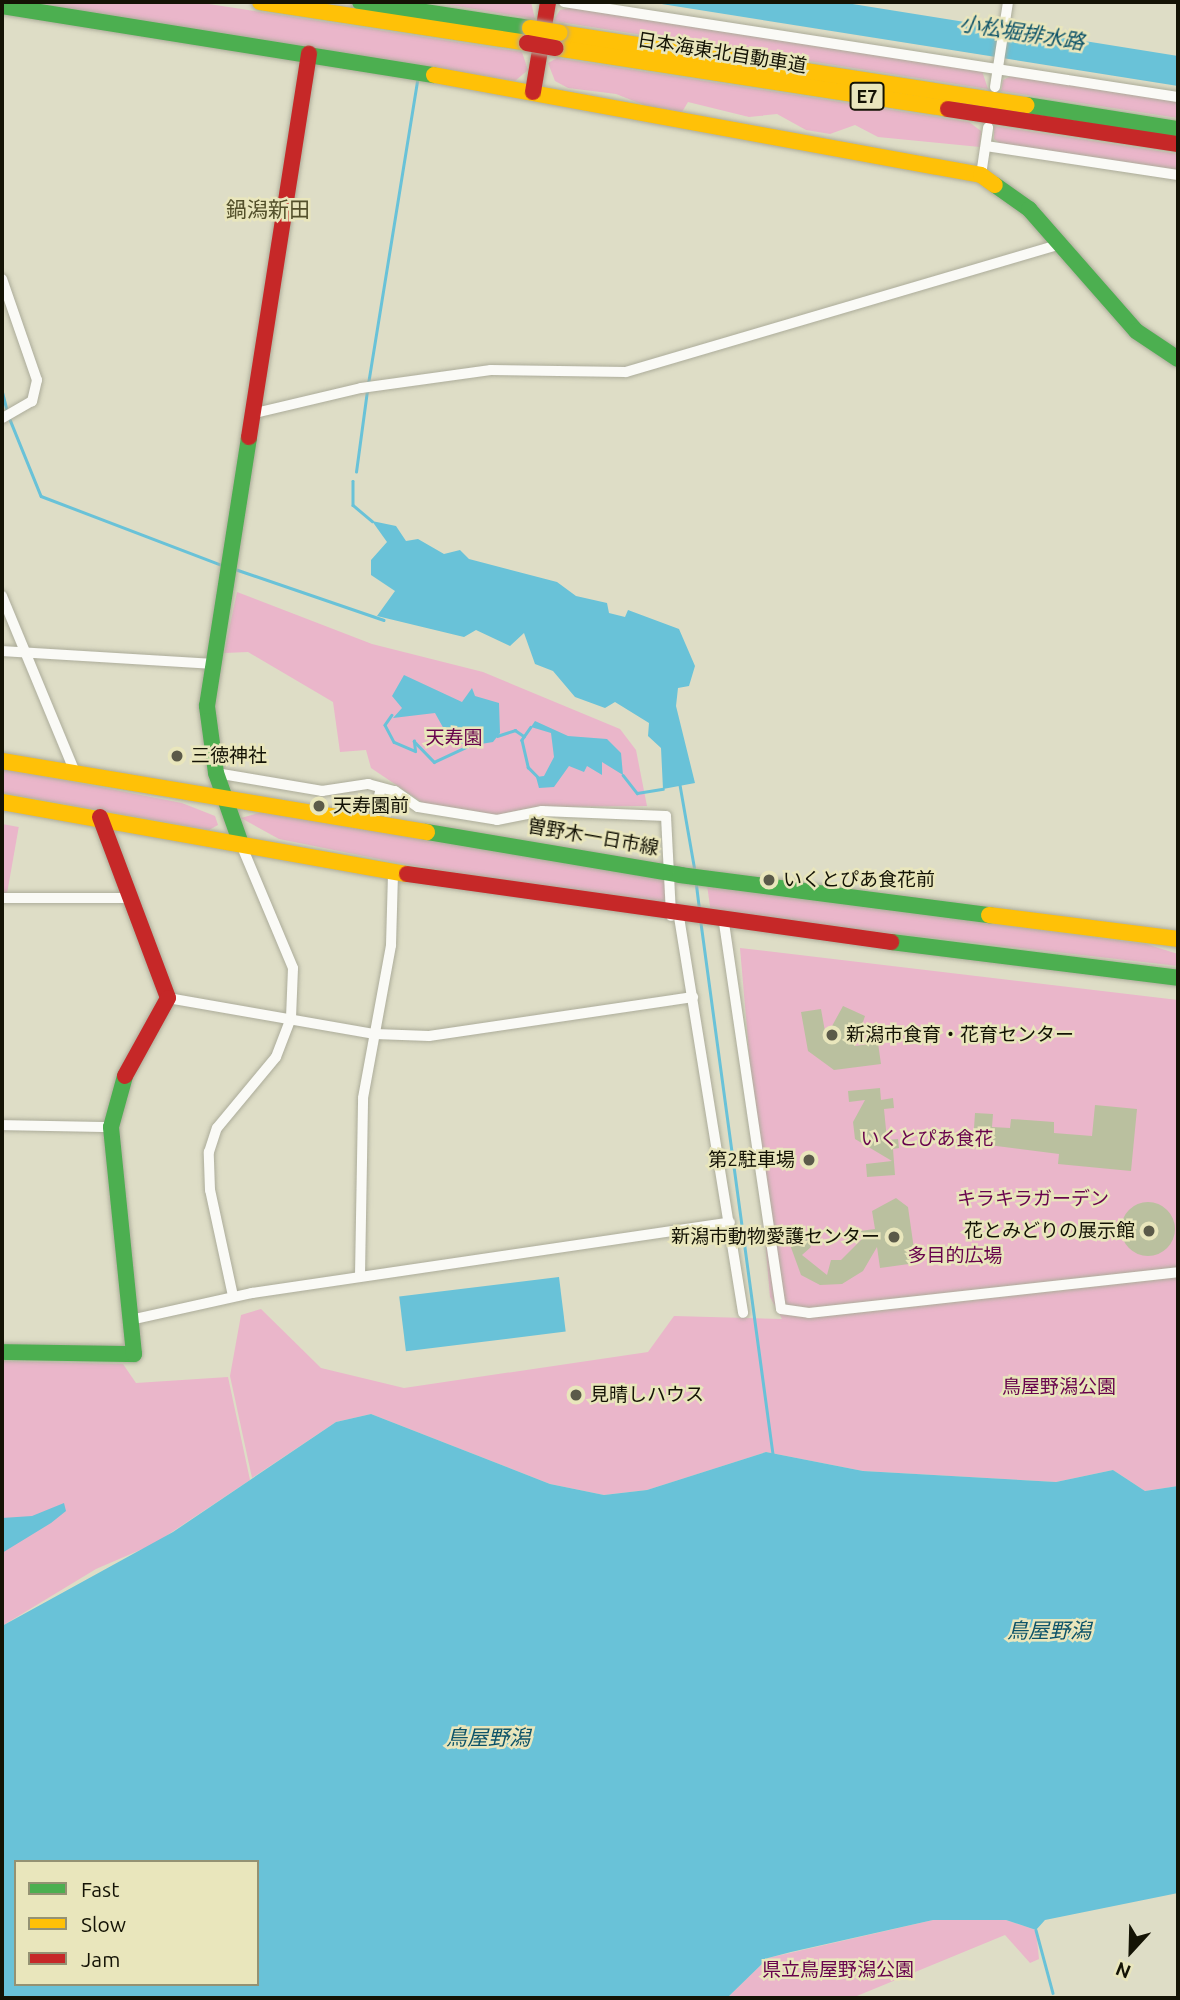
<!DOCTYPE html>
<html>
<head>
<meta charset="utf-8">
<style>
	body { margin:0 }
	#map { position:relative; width:1180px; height:2000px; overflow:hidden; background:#deddc6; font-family:Ubuntu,"Noto Sans JP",sans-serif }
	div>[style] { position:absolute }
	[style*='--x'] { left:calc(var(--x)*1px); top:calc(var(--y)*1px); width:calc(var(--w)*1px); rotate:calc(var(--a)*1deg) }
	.green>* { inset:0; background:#eab6ca; transform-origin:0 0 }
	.water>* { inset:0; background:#69c2d8; transform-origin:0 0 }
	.stream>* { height:2.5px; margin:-1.25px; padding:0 1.25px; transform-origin:1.25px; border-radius:1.25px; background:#69c2d8 }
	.building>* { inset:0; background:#bac09f }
	.round { border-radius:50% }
	.roads { filter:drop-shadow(0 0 2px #acac9a) drop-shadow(0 0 2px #acac9a) }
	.street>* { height:10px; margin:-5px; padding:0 5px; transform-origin:5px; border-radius:5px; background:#fafaf6 }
	.fast>* { height:16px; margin:-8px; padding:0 8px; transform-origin:8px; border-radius:8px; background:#4caf50 }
	.slow>* { height:16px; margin:-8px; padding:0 8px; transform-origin:8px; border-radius:8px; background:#ffc107 }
	.jam>* { height:16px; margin:-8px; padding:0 8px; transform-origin:8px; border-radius:8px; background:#c62828 }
	.bridges { filter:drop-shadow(0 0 2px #b0a595) drop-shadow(0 0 2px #b0a595) }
	.slow-bridge>* { height:16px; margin:-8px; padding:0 8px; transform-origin:8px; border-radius:8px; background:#ffc107 }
	.jam-bridge>* { height:16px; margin:-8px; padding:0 8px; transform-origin:8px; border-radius:8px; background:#c62828 }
	.dots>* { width:19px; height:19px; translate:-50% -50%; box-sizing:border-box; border:4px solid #e9e6bc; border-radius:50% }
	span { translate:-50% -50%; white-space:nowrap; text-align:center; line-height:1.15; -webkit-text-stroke:5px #e9e6bc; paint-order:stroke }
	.shield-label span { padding:2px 5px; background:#e9e6bc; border:2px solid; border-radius:5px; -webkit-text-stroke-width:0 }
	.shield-label { font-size:18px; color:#141305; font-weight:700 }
	.street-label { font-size:19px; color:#141305 }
	.park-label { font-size:19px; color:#68034c }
	.poi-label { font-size:19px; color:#141305 }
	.left { translate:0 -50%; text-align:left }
	.right { translate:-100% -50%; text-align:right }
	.water-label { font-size:21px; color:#0d5368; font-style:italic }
	.neighbourhood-label { font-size:21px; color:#53502b }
	.frame { position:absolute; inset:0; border:4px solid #141305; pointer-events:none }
	.legend { position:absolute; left:14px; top:1860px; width:245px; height:126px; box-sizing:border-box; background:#e9e6bc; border:2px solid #949273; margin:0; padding:9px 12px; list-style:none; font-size:21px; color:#141305 }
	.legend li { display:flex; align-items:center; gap:14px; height:35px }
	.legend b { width:35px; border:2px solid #949273 }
	.north { position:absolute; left:1096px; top:1916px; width:70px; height:70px; -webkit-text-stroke:5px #e9e6bc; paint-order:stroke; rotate:202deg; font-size:19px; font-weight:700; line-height:28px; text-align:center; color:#141305 }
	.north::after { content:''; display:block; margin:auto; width:24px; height:32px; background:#141305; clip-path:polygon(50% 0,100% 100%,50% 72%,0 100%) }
</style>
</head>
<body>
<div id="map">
	<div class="green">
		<div style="clip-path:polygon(2px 2px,196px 2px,522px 52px,528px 70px,515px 81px)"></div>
		<div style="clip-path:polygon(531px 2px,535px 19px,438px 3px,438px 2px)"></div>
		<div style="clip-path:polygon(575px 7px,982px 71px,988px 89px,553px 21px,560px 10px)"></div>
		<div style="clip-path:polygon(557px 58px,969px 122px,981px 131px,980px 147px,878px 137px,855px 125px,830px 134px,806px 130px,777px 114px,749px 117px,688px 102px,682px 112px,649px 107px,616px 94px,568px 88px,555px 81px,548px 63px)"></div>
		<div style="clip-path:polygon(1013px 75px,1178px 101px,1178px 118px,1001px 91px,1003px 80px)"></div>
		<div style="clip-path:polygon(994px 126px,1178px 154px,1178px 171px,1002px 145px,994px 139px)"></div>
		<div style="clip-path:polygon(237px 592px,372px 644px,483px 672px,620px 729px,636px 750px,647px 806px,535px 807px,498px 815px,426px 805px,371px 768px,366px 750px,340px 752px,333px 702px,248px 652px,224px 653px)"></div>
		<div style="clip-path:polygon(2px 768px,182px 803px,215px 816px,218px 825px,209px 830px,2px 793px)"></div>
		<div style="clip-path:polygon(265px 811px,666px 880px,667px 900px,655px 906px,404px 864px,279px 839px,241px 818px)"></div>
		<div style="left:2px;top:824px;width:17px;height:68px;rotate:10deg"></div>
		<div style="clip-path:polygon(707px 885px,1146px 944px,1178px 954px,1178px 966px,711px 913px)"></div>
		<div style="clip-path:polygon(740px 948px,1178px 1000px,1178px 1486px,1145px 1491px,1113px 1470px,1056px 1482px,863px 1471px,766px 1452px,647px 1490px,604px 1495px,550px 1484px,371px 1414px,336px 1422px,252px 1478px,230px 1376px,241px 1315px,261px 1309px,321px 1368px,404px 1388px,648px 1352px,674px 1316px,782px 1319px,770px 1297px)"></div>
		<div style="clip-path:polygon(2px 1361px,123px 1364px,136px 1383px,228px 1377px,250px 1480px,154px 1544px,96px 1569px,2px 1626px)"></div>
		<div style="clip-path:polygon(933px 1920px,1006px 1920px,1036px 1930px,1039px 1959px,1030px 1963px,1005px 1935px,852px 1998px,727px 1998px,768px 1958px)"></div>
	</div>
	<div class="water">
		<div style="clip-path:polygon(649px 2px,840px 2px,1178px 56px,1178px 86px)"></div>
		<div style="clip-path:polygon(372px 521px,396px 526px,406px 541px,418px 539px,444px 554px,460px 550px,469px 559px,557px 582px,576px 596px,607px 603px,609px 613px,625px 617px,628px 610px,679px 629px,695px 666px,689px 686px,678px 688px,676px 706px,695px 783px,663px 789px,661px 748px,648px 736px,649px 723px,615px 702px,605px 708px,575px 697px,553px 671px,535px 664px,524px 633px,510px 646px,476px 630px,464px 637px,377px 616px,395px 591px,371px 575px,371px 560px,387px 542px)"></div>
		<div style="clip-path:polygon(404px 675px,462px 702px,472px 688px,475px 696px,499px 703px,500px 733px,493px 742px,469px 746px,450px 740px,435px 713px,393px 718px,402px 708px,392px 696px)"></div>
		<div style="clip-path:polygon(535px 721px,568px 736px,607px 739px,621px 753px,623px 775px,602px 762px,602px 775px,587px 766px,584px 772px,569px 766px,554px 787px,539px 788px,536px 777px,544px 776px,554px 757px,551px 733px,531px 727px)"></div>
		<div style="left:559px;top:1277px;width:55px;height:161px;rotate:83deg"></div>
		<div style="clip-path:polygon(evenodd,371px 1414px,550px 1484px,604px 1495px,647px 1490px,766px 1452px,863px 1471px,1056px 1482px,1113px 1470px,1145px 1491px,1178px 1486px,1178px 1893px,1045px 1920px,1036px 1930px,1006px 1920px,933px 1920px,791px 1952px,768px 1958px,727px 1998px,2px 1998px,2px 1626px,173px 1532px,336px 1422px,371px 1414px,16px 1862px,257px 1862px,257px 1984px,16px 1984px,16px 1862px)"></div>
		<div style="clip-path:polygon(64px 1503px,66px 1511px,51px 1523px,2px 1553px,2px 1518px,32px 1516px)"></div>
	</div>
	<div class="stream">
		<div style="--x:368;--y:384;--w:308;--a:-80.8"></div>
		<div style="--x:2;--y:390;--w:21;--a:76"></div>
		<div style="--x:9;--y:417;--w:85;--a:67.9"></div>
		<div style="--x:41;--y:496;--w:194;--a:20.9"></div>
		<div style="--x:356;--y:472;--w:82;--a:-82.3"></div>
		<div style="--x:353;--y:481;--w:24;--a:90"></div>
		<div style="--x:353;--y:505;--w:25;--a:40"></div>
		<div style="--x:235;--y:569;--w:157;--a:18.9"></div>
		<div style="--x:392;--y:715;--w:12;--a:125"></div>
		<div style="--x:385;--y:725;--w:19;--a:62"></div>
		<div style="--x:394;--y:742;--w:23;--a:23"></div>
		<div style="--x:415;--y:751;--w:10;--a:-96"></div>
		<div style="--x:414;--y:741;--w:29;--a:46"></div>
		<div style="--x:434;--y:762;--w:38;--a:-25"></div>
		<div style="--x:531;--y:727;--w:16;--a:125"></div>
		<div style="--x:522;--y:740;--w:28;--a:77"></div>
		<div style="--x:528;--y:767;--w:13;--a:45"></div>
		<div style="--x:497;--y:736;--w:19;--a:-18"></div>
		<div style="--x:515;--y:730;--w:11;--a:34"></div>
		<div style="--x:623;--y:775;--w:23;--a:52"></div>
		<div style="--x:637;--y:793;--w:26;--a:-9"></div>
		<div style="--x:680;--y:785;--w:87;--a:80.1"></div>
		<div style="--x:696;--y:881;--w:32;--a:83"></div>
		<div style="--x:701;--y:923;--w:536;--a:82.28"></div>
		<div style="--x:1036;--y:1930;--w:65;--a:74.9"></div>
	</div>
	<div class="building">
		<div style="clip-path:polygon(843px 1006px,865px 1016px,855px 1046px,878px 1043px,881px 1064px,834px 1070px,808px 1051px,801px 1012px,821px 1009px,826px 1037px)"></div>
		<div style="clip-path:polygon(880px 1088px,881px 1100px,893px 1098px,894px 1108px,884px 1109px,887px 1140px,898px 1139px,899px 1148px,893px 1149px,895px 1175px,867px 1177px,866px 1164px,892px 1161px,855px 1139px,853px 1122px,865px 1100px,849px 1102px,848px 1091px)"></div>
		<div style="clip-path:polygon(1095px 1105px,1137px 1109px,1131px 1171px,1058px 1164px,1059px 1154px,973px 1143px,975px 1113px,993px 1114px,992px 1127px,1010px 1128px,1011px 1119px,1054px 1122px,1054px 1133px,1092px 1136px)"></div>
		<div style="clip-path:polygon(896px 1198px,908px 1207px,916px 1263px,880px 1268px,877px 1247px,863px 1271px,842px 1284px,820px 1285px,801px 1275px,789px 1242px,808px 1239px,811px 1247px,802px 1255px,827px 1275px,831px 1260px,841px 1260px,862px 1239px,860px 1231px,875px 1229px,872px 1211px)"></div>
		<div class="round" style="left:1121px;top:1202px;width:54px;height:54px"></div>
	</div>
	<div class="roads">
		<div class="street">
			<div style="--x:564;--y:2;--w:621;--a:8.8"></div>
			<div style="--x:995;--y:87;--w:86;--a:-81.3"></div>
			<div style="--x:986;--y:146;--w:194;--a:8.6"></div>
			<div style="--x:981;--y:175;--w:48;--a:-81.5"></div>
			<div style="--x:2;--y:279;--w:107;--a:70.9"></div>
			<div style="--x:37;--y:380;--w:22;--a:103"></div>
			<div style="--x:32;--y:401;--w:34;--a:150"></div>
			<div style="--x:251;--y:414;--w:113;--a:-13.3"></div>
			<div style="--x:361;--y:388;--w:131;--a:-7.9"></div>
			<div style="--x:491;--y:370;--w:135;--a:0.8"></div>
			<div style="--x:626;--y:372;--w:452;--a:-16.4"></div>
			<div style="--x:2;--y:596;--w:191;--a:67.5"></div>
			<div style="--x:2;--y:651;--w:212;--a:3.5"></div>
			<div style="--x:216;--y:773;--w:108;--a:9.6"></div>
			<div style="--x:322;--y:791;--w:47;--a:-8.7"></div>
			<div style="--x:368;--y:784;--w:28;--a:15"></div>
			<div style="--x:395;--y:791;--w:28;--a:35"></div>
			<div style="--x:418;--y:807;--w:80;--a:9.3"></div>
			<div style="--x:497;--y:820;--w:46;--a:-11.3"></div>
			<div style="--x:542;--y:811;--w:124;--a:2.3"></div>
			<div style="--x:666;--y:816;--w:100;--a:87.1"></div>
			<div style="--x:373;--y:822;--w:35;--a:-77"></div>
			<div style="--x:2;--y:898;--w:129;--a:0"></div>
			<div style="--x:679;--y:917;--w:401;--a:80.8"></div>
			<div style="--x:724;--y:923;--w:390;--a:81.6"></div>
			<div style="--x:781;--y:1309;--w:28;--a:8"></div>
			<div style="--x:809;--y:1313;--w:371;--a:-6.3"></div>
			<div style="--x:168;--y:998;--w:210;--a:9.9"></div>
			<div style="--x:375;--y:1034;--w:54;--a:2.1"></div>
			<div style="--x:429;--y:1036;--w:267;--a:-8.4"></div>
			<div style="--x:2;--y:1125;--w:109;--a:1.1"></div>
			<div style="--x:360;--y:1275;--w:177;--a:-89"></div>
			<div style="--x:363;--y:1098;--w:156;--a:-79.6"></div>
			<div style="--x:391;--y:945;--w:73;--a:-88.4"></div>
			<div style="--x:233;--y:1296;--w:108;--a:-102.2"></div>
			<div style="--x:210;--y:1190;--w:38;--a:-92"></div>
			<div style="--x:209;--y:1152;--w:25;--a:-72"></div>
			<div style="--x:217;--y:1128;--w:92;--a:-50.3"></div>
			<div style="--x:276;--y:1057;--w:42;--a:-69"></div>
			<div style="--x:291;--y:1018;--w:50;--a:-87.7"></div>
			<div style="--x:293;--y:968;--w:134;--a:-112.8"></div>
			<div style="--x:130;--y:1320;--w:125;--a:-12.5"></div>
			<div style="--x:252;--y:1293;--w:483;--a:-8.4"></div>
		</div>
		<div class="fast">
			<div style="--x:360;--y:2;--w:172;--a:8.7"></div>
			<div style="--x:2;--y:6;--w:437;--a:9.1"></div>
			<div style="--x:1026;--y:105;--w:154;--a:9"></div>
			<div style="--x:995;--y:185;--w:42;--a:35.2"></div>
			<div style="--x:1029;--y:209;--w:162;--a:48.7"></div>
			<div style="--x:1136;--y:331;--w:50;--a:33.7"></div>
			<div style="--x:427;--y:832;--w:257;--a:9.6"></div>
			<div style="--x:680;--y:875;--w:312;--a:7.4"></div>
			<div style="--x:241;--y:844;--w:75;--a:-109.4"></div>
			<div style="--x:216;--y:773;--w:68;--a:-97.7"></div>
			<div style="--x:207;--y:706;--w:272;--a:-81.1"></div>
			<div style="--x:891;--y:942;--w:289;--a:7.1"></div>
			<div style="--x:2;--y:1352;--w:132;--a:0.9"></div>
			<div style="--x:134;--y:1354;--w:228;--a:-95.8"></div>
			<div style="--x:111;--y:1127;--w:53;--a:-74.6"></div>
		</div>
		<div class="slow">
			<div style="--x:260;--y:2;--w:270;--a:8.7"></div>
			<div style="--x:560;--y:33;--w:472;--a:8.8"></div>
			<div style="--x:556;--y:48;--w:397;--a:8.8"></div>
			<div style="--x:434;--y:75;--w:556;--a:10.36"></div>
			<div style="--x:981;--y:175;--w:17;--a:36"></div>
			<div style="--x:2;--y:761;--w:431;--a:9.5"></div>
			<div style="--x:2;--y:802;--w:411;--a:10.1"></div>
			<div style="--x:989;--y:915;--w:191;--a:7.2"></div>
		</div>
		<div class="jam">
			<div style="--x:533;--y:92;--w:91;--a:-80.5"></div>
			<div style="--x:948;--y:109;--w:233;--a:8.7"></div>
			<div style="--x:249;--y:437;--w:388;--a:-81.1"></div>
			<div style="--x:100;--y:817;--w:193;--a:69.4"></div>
			<div style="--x:168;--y:998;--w:89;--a:118.9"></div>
			<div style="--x:407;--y:874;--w:489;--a:8"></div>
		</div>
	</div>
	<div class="bridges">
		<div class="slow-bridge">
			<div style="--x:530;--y:28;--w:30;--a:9"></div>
		</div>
		<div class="jam-bridge">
			<div style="--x:527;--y:43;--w:29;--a:10"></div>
		</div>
	</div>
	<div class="dots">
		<div style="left:177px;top:756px;background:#5b5a49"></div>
		<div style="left:319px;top:806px;background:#5b5a49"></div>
		<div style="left:769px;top:880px;background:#5b5a49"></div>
		<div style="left:832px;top:1035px;background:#5b5a49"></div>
		<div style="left:809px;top:1160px;background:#5b5a49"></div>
		<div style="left:1149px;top:1231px;background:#5b5a49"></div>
		<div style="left:894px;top:1237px;background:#5b5a49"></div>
		<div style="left:576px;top:1395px;background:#5b5a49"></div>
	</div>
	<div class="shield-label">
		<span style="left:867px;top:96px">E7</span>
	</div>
	<div class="street-label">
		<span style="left:722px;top:53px;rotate:9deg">日本海東北自動車道</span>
		<span style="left:593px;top:837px;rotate:10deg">曽野木一日市線</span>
	</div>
	<div class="park-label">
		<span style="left:454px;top:738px">天寿園</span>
		<span style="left:927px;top:1139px">いくとぴあ食花</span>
		<span style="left:1033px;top:1199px">キラキラガーデン</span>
		<span style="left:955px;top:1256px">多目的広場</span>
		<span style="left:1059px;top:1387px">鳥屋野潟公園</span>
		<span style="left:838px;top:1970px">県立鳥屋野潟公園</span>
	</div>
	<div class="poi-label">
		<span class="left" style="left:191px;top:756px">三徳神社</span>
		<span class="left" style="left:333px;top:806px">天寿園前</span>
		<span class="left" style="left:783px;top:880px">いくとぴあ食花前</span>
		<span class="left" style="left:846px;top:1035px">新潟市食育・花育センター</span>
		<span class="right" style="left:795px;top:1160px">第2駐車場</span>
		<span class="right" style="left:1135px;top:1231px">花とみどりの展示館</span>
		<span class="right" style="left:880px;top:1237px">新潟市動物愛護センター</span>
		<span class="left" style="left:590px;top:1395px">見晴しハウス</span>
	</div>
	<div class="water-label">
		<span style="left:1022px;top:32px;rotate:9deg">小松堀排水路</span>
		<span style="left:1049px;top:1630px">鳥屋野潟</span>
		<span style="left:488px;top:1737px">鳥屋野潟</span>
	</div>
	<div class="neighbourhood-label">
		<span style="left:268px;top:209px">鍋潟新田</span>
	</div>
	<div class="frame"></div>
	<ul class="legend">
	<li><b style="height:9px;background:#4caf50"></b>Fast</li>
	<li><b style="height:9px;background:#ffc107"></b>Slow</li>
	<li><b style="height:9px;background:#c62828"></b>Jam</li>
	</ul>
	<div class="north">N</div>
</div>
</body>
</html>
